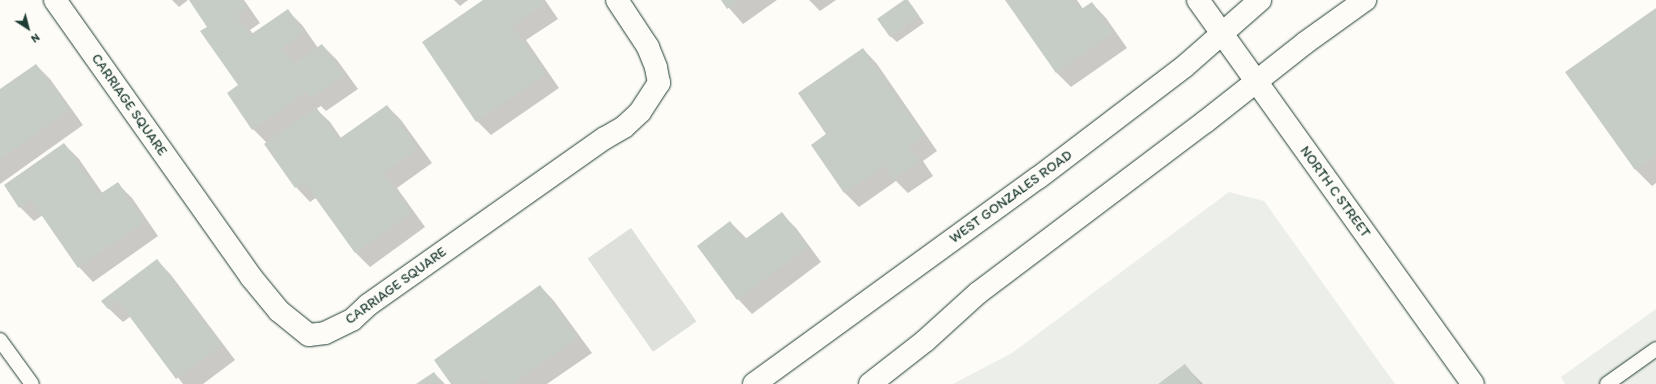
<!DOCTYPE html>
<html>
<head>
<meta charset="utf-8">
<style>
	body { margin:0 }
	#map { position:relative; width:1656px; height:384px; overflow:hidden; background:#fdfcf7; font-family:Itim,sans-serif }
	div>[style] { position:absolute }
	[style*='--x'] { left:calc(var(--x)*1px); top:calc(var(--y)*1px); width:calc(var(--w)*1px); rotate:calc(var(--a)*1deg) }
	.built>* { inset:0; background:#eceee9 }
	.green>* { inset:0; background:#dde0db; transform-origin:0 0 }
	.shadow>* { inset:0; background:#0003 }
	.building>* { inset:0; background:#c6cdc7 }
	.roads { filter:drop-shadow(0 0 1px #1f3d34) drop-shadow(0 0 1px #1f3d34) }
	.lane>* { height:14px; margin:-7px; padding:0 7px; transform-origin:7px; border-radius:7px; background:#fdfcf7 }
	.street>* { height:22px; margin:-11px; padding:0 11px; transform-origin:11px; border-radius:11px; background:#fdfcf7 }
	.secondary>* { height:22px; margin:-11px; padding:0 11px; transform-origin:11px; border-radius:11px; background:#fdfcf7 }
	span { translate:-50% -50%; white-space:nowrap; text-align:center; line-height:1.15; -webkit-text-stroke:3px #fdfcf7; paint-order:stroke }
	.street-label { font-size:14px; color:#1f3d34 }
	.north { position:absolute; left:8px; top:8px; width:40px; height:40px; -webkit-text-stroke:3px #fdfcf7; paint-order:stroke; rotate:144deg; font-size:11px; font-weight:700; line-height:16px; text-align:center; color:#1f3d34 }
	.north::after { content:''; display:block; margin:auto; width:14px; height:18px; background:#1f3d34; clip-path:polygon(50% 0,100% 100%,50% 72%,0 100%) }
</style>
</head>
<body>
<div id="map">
	<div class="built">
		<div style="clip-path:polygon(1229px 192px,1264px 201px,1395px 384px,953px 384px,1012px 353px)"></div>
		<div style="clip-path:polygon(1656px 309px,1656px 384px,1565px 384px,1561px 377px)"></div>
	</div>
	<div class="green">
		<div style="left:631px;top:228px;width:114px;height:53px;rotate:55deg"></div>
	</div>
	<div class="shadow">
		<div style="clip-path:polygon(172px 0,188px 0,179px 7px)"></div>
		<div style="clip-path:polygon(190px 0,244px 0,260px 23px,250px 30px,253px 34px,288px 11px,302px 25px,318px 48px,322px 45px,337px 60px,358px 89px,326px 111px,321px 106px,316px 109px,330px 122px,341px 138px,387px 106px,401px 120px,432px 163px,397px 188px,425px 227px,370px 267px,356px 253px,316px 198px,310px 202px,296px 187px,265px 144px,267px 143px,253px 129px,239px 85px,209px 27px)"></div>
		<div style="clip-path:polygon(454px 0,468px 0,460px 6px)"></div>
		<div style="clip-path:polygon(485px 0,545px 0,558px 19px,526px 40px,559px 88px,491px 135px,477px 121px)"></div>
		<div style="clip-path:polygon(722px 0,777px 0,743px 24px)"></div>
		<div style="clip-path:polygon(809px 0,836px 0,820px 11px)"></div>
		<div style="clip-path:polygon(905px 0,912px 6px,924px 23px,897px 42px,890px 36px)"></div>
		<div style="clip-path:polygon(1007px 0,1077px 0,1083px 9px,1092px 3px,1106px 18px,1127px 48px,1071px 87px,1057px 73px)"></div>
		<div style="clip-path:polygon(1656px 9px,1656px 183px,1652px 186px,1636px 170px,1567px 73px)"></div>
		<div style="clip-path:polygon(863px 49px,877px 64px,937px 151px,923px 161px,933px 176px,908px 193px,896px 181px,859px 207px,845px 193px,812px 145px,828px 134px)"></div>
		<div style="clip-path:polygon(36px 65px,50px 79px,83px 125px,0 184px,0 90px)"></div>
		<div style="clip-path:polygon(64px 144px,79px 159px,103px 194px,118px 184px,132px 198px,158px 236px,93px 282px,79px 267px,43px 215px,34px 221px,20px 207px)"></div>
		<div style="clip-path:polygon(782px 214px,796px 228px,821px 262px,752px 314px,738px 299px,698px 246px,730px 222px,747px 239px)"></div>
		<div style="clip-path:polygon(157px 260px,171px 275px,235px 360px,203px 384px,183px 384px,131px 316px,123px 322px,108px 308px)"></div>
		<div style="clip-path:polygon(540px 286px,554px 301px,592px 353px,547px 384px,452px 384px)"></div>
		<div style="clip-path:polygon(1185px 366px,1203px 384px,1160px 384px)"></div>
		<div style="clip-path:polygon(434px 373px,445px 384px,418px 384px)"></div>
	</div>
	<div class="building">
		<div style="clip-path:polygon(189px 0,241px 0,247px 9px,237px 15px,250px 35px,288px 9px,304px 32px,282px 48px,294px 64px,322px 44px,344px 75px,311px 98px,307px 91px,252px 130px,227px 93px,238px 85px,200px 31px,207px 27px)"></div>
		<div style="clip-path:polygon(483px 0,541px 0,544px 4px,513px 26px,546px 74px,476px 122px,422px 42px)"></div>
		<div style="clip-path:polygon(721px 0,739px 0,727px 9px)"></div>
		<div style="clip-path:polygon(904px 0,908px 0,919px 16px,890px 37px,877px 19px)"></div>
		<div style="clip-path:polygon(1005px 0,1073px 0,1080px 10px,1092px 2px,1113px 33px,1056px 73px)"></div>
		<div style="clip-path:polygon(1656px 8px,1656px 156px,1635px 170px,1565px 72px)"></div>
		<div style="clip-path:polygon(863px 48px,924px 136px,909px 146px,920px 161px,893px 180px,884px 166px,844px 193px,811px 145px,826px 134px,798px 93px)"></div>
		<div style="clip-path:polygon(36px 64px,70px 110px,0 159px,0 89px)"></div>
		<div style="clip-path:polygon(387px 105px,418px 149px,384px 173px,412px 213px,355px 253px,304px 182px,295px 188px,264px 144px,316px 107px,339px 139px)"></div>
		<div style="clip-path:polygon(64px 143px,100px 194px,118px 182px,145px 222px,78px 268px,31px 200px,19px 208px,4px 185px)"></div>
		<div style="clip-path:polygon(782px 212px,808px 247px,737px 300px,697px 246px,730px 221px,744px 240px)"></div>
		<div style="clip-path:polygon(157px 259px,222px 345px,176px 379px,118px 301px,108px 309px,101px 301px)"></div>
		<div style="clip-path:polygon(540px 285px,578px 338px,513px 384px,489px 384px,485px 379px,478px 384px,451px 384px,434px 360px)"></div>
		<div style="clip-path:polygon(1185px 364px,1200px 384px,1158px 384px)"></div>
		<div style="clip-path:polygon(434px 372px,442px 384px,416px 384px)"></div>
	</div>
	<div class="roads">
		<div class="lane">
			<div style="--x:0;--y:340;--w:54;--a:54"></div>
			<div style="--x:1607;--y:384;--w:60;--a:-35.5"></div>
		</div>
		<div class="street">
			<div style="--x:55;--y:0;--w:339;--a:54.7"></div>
			<div style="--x:251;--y:277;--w:44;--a:50.5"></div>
			<div style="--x:279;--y:311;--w:38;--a:39"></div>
			<div style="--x:309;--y:335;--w:16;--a:-7"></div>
			<div style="--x:325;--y:333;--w:30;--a:-26"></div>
			<div style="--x:352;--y:320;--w:22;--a:-43"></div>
			<div style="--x:368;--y:305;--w:290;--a:-35.2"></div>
			<div style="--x:605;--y:138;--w:22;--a:-30"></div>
			<div style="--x:624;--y:127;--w:22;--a:-43"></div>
			<div style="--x:640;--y:112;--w:35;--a:-57"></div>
			<div style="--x:659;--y:83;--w:16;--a:-101"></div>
			<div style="--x:656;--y:67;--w:22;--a:-112"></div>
			<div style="--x:648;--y:47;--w:56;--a:-123.4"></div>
		</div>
		<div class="secondary">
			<div style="--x:1198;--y:0;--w:472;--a:54.4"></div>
			<div style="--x:754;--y:384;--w:351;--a:-36"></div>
			<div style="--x:1038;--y:178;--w:185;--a:-37.3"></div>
			<div style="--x:1185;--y:66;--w:100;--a:-41.3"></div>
			<div style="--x:870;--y:384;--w:70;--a:-38"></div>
			<div style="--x:925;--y:341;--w:72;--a:-42.2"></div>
			<div style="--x:978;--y:293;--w:284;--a:-37"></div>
			<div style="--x:1205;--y:122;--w:127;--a:-38.3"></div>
			<div style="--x:1305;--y:43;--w:74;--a:-35.6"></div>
		</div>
	</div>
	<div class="street-label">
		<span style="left:129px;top:105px;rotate:55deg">CARRIAGE SQUARE</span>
		<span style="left:1335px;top:192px;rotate:54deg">NORTH C STREET</span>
		<span style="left:1011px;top:197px;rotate:-36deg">WEST GONZALES ROAD</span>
		<span style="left:396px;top:286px;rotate:-36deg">CARRIAGE SQUARE</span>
	</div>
	<div class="north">N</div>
</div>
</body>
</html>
